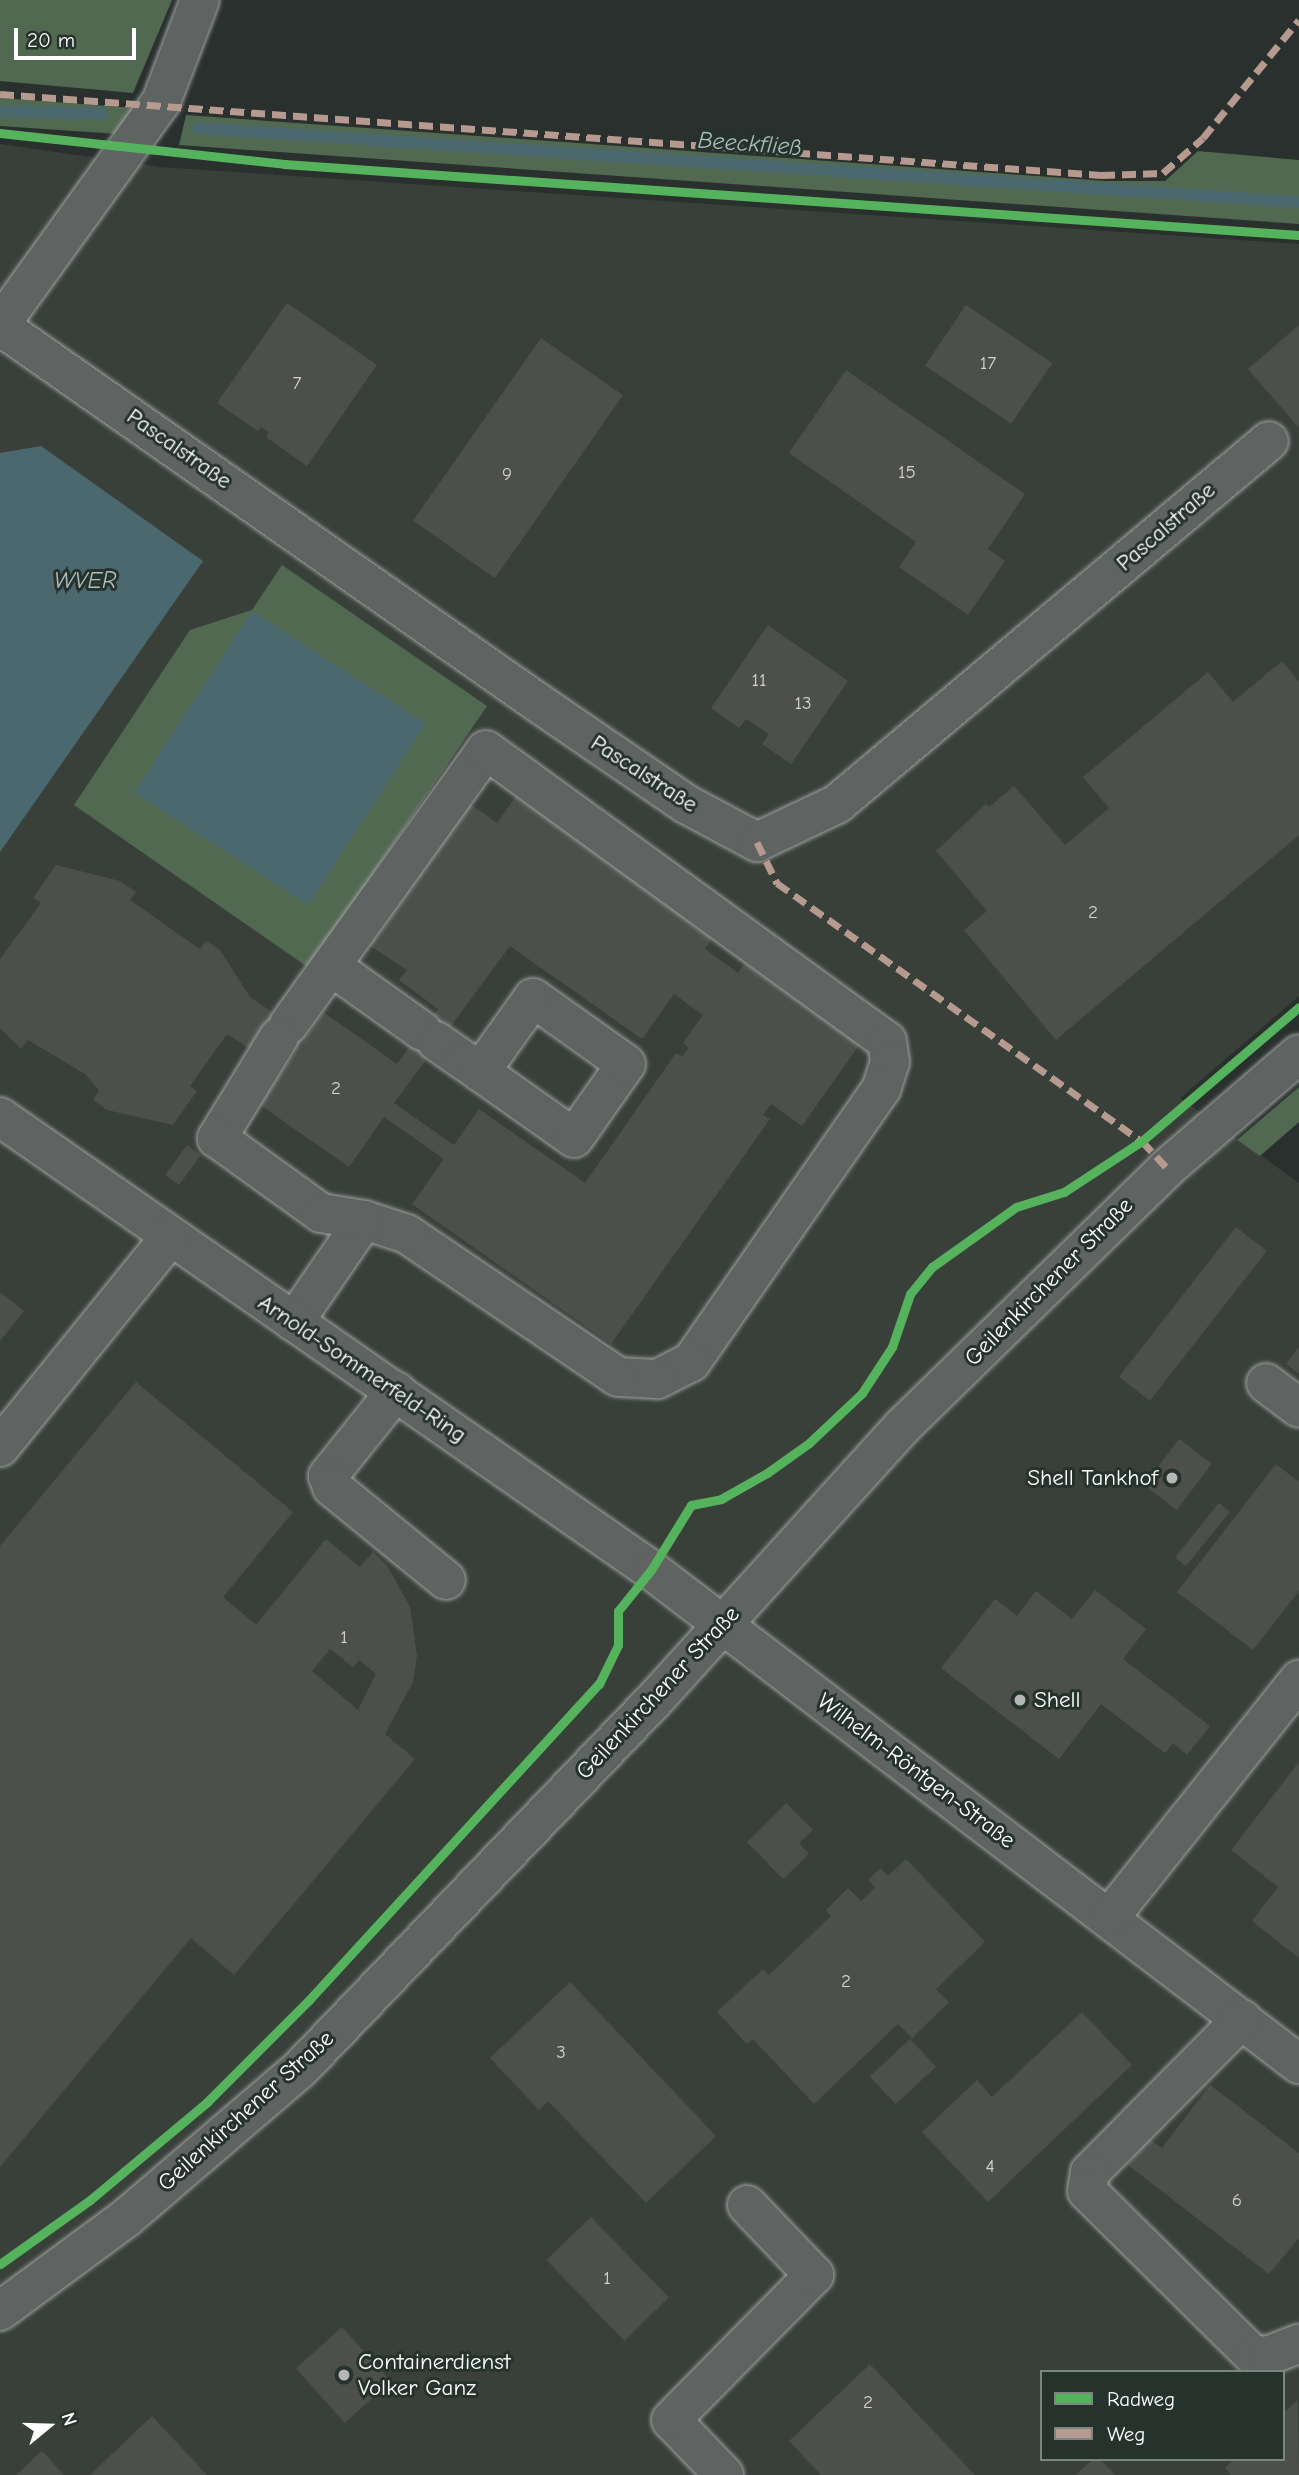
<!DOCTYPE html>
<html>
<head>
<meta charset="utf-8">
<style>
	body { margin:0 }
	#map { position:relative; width:1299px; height:2475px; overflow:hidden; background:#29302d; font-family:"Comic Neue",sans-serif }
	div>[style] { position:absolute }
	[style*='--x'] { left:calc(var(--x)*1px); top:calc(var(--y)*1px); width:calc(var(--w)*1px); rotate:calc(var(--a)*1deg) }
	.built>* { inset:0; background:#39403a }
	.green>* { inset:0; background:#516851 }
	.water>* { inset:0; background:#4c686f; transform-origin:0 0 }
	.stream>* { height:12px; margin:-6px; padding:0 6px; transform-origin:6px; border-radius:6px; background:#4c686f }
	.building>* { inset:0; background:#4d4f4b; transform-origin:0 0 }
	.roads { filter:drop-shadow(0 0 2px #9fa2a0) drop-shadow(0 0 2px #9fa2a0) }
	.minor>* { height:38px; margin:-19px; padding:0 19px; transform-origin:19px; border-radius:19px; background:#5f6362 }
	.quiet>* { height:7px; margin-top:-3.5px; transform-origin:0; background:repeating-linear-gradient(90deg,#b69a8f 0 14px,transparent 0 21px) }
	.cycleway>* { height:9px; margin:-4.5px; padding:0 4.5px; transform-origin:4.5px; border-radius:4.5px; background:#56b35d }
	.dots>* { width:19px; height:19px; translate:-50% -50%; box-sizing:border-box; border:4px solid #26332d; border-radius:50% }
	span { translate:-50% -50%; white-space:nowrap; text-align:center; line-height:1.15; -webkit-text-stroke:6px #26332d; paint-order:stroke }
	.number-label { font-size:19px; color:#d2d3d2 }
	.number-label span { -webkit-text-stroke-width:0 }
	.street-label { font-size:23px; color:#fff }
	.poi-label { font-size:23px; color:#fff }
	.right { translate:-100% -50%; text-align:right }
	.left { translate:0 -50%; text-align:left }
	.water-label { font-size:24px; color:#b0bdc1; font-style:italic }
	.legend { position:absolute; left:1040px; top:2370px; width:245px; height:91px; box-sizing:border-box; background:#26332d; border:2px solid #7d8581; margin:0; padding:9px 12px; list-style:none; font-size:21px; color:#fff }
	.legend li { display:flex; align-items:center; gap:14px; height:35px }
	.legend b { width:35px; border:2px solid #7d8581 }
	.north { position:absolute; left:14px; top:2391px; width:70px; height:70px; -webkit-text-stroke:5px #26332d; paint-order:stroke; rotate:71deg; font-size:19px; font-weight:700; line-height:28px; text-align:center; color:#fff }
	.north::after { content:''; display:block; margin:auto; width:24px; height:32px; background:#fff; clip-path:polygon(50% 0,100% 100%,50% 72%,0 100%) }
	.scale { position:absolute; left:14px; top:28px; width:122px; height:32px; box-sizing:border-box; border:4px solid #fff; border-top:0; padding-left:9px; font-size:21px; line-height:24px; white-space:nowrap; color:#fff; -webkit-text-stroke:5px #26332d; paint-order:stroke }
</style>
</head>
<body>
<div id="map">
	<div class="built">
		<div style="clip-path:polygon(evenodd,0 144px,160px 167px,1299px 244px,1299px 996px,1180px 1098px,1299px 1183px,1299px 2475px,0 2475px,0 144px,1042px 2372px,1283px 2372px,1283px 2459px,1042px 2459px,1042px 2372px)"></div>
	</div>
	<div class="green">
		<div style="clip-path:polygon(0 0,172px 0,133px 93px,0 81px)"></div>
		<div style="clip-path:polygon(0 98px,135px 108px,118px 134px,0 126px)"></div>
		<div style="clip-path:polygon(186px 115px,1106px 181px,1165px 181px,1198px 151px,1299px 160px,1299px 224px,179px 145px)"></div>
		<div style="clip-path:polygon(282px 565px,487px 706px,309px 968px,74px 805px,190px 630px,252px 610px)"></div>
		<div style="clip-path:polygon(1299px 1087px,1299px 1122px,1260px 1156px,1237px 1140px)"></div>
	</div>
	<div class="water">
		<div style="clip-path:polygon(41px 446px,203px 561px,0 852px,0 453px)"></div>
		<div style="left:252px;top:611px;width:207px;height:216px;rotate:33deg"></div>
	</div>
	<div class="stream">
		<div style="--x:0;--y:111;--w:102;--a:1.7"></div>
		<div style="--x:198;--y:128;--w:1103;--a:3.85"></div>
	</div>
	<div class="building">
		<div style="clip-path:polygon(287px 303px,377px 365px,307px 466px,266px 437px,269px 432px,261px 427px,258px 431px,217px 403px)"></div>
		<div style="left:966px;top:305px;width:104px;height:73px;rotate:34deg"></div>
		<div style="clip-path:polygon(1299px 325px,1299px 428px,1248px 369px)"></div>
		<div style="left:541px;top:338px;width:100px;height:223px;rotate:35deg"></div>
		<div style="clip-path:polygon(846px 370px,1025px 494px,988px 549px,1005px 561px,968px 615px,899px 567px,916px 542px,789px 453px)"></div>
		<div style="clip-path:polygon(768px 625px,848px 681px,791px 764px,762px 744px,769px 734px,746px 719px,739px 728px,711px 708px)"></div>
		<div style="clip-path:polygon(1282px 661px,1299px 682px,1299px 835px,1056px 1040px,964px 930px,987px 911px,936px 851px,986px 804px,989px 807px,1014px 786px,1065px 845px,1109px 808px,1083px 777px,1208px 672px,1233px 702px)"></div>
		<div style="clip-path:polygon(evenodd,517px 795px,715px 935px,705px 949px,738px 973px,745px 963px,860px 1044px,802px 1126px,771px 1104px,763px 1115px,770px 1119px,611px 1344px,412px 1204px,444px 1159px,384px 1117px,349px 1167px,259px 1104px,297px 1050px,265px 1027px,250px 1049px,227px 1034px,190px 1086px,197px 1091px,173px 1125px,107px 1110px,93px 1100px,99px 1090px,85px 1074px,28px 1040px,21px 1049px,0 1028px,0 959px,41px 903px,33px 898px,56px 865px,120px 881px,136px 892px,130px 900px,200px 949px,206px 941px,220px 950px,250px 997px,307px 1036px,323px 1012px,397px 1064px,438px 1009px,399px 980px,407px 970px,370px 946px,470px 804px,497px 823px,517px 795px,510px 946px,642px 1039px,674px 994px,703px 1015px,683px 1043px,689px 1048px,682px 1057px,676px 1053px,585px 1183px,479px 1109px,454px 1145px,394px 1103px,510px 946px)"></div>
		<div style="left:187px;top:1145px;width:17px;height:37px;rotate:36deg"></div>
		<div style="left:1236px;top:1227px;width:39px;height:190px;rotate:38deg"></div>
		<div style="clip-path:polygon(0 1292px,24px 1311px,0 1341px)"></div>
		<div style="clip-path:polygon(1299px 1347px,1299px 1374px,1286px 1364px)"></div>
		<div style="clip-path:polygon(evenodd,136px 1382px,293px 1512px,223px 1597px,256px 1625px,326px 1539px,360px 1567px,373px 1552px,388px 1567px,410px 1607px,417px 1655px,413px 1682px,385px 1734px,415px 1759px,234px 1975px,191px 1938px,0 2167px,0 1546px,136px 1382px,330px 1649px,353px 1667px,359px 1660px,376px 1674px,358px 1710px,312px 1671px,330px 1649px)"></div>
		<div style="left:1179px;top:1439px;width:41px;height:58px;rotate:37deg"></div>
		<div style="clip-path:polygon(1276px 1464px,1299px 1482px,1299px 1591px,1253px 1650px,1177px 1592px)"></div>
		<div style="left:1219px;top:1503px;width:14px;height:70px;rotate:39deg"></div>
		<div style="clip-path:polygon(1095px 1590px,1146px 1629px,1123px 1659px,1210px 1726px,1187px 1755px,1173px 1743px,1165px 1753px,1101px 1704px,1059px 1759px,941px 1668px,995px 1599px,1017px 1616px,1036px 1591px,1072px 1619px)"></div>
		<div style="clip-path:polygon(1299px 1762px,1299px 1958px,1252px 1921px,1278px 1887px,1231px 1850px)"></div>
		<div style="clip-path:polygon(786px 1803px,813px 1830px,799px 1843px,809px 1854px,783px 1879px,747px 1842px)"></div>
		<div style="clip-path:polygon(906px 1859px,985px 1942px,936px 1989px,949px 2002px,912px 2038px,898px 2024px,814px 2104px,753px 2039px,747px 2044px,717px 2012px,763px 1969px,769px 1975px,831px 1916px,826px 1910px,848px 1888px,861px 1901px,875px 1888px,868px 1880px,881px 1868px,888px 1876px)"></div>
		<div style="clip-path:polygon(570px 1982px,716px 2136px,646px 2203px,548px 2101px,539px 2110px,490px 2058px)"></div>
		<div style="clip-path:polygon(1082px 2012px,1132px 2065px,988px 2202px,922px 2132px,977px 2080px,992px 2097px)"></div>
		<div style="left:910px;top:2039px;width:38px;height:55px;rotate:47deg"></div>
		<div style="clip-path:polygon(1210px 2085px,1299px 2153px,1299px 2238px,1269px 2274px,1128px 2165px,1148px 2138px,1162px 2148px)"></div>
		<div style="left:591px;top:2217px;width:112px;height:62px;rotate:46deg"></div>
		<div style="left:342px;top:2327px;width:73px;height:62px;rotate:48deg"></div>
		<div style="clip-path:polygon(870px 2364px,975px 2475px,821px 2475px,789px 2441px)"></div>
		<div style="clip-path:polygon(1298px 2400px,1299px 2475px,1231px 2475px,1225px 2468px,1234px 2459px,1283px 2459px,1283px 2413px)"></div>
		<div style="clip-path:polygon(152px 2416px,207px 2475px,90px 2475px)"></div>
		<div style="clip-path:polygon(42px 2451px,64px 2475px,16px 2475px)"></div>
		<div style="clip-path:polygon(1093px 2459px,1100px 2459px,1115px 2475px,1076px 2475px)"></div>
	</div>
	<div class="roads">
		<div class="minor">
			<div style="--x:0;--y:325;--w:275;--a:-54.2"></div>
			<div style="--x:161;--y:102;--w:109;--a:-69.1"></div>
			<div style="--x:0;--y:326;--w:656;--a:35"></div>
			<div style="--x:537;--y:702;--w:181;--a:34.4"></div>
			<div style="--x:686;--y:804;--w:81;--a:28.2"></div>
			<div style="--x:757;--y:842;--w:89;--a:-25.4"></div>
			<div style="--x:837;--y:804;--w:564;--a:-40.04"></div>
			<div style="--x:331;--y:966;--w:112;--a:35.5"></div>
			<div style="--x:289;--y:1024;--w:337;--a:-54.3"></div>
			<div style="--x:486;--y:750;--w:495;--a:36"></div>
			<div style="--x:887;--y:1041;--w:21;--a:82"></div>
			<div style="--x:890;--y:1062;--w:28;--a:108"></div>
			<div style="--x:881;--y:1089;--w:333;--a:124.8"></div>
			<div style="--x:691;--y:1362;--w:38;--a:153"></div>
			<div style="--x:657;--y:1379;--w:39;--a:-177"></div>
			<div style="--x:618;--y:1377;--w:255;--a:-145.9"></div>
			<div style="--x:407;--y:1234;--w:45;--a:-162"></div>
			<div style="--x:364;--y:1220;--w:124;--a:124.5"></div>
			<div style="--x:279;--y:1037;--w:119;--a:121.5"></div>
			<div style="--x:217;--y:1138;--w:128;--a:35.8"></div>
			<div style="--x:321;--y:1213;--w:44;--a:9.2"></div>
			<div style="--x:436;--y:1041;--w:35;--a:35"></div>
			<div style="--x:465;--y:1061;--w:133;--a:35.2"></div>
			<div style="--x:574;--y:1138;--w:90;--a:-54.9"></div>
			<div style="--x:626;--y:1064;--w:114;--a:-144.6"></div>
			<div style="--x:533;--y:998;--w:91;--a:125.6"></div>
			<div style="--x:0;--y:1117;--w:793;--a:34.83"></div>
			<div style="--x:651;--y:1570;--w:815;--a:37.32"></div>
			<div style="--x:1266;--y:1383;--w:41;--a:37.1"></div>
			<div style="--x:396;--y:1391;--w:109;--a:128.7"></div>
			<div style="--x:328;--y:1476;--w:12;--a:70"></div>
			<div style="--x:332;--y:1487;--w:147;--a:39.2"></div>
			<div style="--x:0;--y:1447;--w:269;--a:-51"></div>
			<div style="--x:1109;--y:1918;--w:305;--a:-51.4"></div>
			<div style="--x:1242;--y:2019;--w:216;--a:134.8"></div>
			<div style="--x:1090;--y:2172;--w:19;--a:99"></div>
			<div style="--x:1087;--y:2191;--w:232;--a:44.7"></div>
			<div style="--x:1252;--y:2354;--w:15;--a:8"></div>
			<div style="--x:1267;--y:2356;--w:34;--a:-21"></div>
			<div style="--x:0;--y:2311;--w:157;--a:-36.4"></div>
			<div style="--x:126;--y:2218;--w:229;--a:-40.6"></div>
			<div style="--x:300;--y:2069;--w:518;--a:-46.17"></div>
			<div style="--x:659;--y:1695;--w:363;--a:-47.8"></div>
			<div style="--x:903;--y:1426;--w:369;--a:-44.3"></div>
			<div style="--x:1167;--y:1168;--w:174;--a:-40.8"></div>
			<div style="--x:724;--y:2475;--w:76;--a:-133.9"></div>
			<div style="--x:671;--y:2420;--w:204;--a:-45.4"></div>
			<div style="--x:814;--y:2275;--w:97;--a:-133.7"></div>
		</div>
	</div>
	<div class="quiet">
		<div style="--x:0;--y:94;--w:1104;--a:4.21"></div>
		<div style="--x:1101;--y:175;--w:62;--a:-1.8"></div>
		<div style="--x:1163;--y:173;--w:53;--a:-41.2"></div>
		<div style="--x:1203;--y:138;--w:152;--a:-50.9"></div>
		<div style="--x:757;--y:842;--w:46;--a:64"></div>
		<div style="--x:777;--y:883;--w:447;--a:35.3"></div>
		<div style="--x:1142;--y:1141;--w:37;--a:47"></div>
	</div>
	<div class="cycleway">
		<div style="--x:0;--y:133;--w:286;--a:6.2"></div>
		<div style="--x:284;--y:164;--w:1017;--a:4"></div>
		<div style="--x:0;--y:2264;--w:110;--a:-35.4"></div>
		<div style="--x:90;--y:2200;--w:153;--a:-39.9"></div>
		<div style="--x:207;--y:2102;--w:144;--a:-45"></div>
		<div style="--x:309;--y:2000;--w:429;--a:-47.5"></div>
		<div style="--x:599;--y:1684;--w:43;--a:-64"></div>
		<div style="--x:618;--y:1645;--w:34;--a:-90"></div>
		<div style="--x:618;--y:1611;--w:53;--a:-51.2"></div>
		<div style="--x:651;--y:1570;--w:76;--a:-58.4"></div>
		<div style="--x:691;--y:1505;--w:31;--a:-11"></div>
		<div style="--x:721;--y:1499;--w:53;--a:-29.5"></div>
		<div style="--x:767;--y:1473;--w:52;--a:-35.5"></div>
		<div style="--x:809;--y:1443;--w:73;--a:-43.3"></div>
		<div style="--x:862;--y:1393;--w:55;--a:-56.9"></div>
		<div style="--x:892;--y:1347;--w:56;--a:-71.2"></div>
		<div style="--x:910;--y:1294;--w:35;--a:-51"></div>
		<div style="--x:932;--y:1267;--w:103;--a:-35.5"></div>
		<div style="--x:1016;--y:1207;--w:50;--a:-17.4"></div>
		<div style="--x:1064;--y:1192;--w:93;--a:-33.2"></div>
		<div style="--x:1142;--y:1141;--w:206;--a:-40.5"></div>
	</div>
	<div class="dots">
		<div style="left:1172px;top:1478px;background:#b4b7b6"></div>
		<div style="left:1020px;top:1700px;background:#b4b7b6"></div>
		<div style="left:344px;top:2375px;background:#b4b7b6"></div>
	</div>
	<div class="number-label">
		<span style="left:988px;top:364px">17</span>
		<span style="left:297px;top:384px">7</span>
		<span style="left:907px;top:473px">15</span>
		<span style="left:507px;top:475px">9</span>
		<span style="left:759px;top:681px">11</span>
		<span style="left:803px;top:704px">13</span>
		<span style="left:1093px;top:913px">2</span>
		<span style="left:336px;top:1089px">2</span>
		<span style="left:344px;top:1638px">1</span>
		<span style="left:846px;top:1982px">2</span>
		<span style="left:561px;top:2053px">3</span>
		<span style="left:990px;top:2167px">4</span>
		<span style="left:1237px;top:2201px">6</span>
		<span style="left:607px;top:2279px">1</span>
		<span style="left:868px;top:2403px">2</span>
	</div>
	<div class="street-label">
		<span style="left:179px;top:449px;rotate:35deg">Pascalstraße</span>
		<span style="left:1166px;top:527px;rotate:-41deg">Pascalstraße</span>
		<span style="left:644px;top:774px;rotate:33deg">Pascalstraße</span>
		<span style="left:1049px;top:1282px;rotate:-45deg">Geilenkirchener Straße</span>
		<span style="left:362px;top:1369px;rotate:34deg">Arnold-Sommerfeld-Ring</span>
		<span style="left:658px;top:1693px;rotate:-47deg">Geilenkirchener Straße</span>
		<span style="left:916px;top:1771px;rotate:37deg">Wilhelm-Röntgen-Straße</span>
		<span style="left:246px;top:2111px;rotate:-42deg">Geilenkirchener Straße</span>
	</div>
	<div class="poi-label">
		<span class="right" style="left:1158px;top:1478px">Shell Tankhof</span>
		<span class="left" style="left:1034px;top:1700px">Shell</span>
		<span class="left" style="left:358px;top:2375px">Containerdienst<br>Volker Ganz</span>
	</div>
	<div class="water-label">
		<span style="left:750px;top:144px;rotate:4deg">Beeckfließ</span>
		<span style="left:85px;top:581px">WVER</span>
	</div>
	<ul class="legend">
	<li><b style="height:9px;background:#56b35d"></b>Radweg</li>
	<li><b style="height:9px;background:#b69a8f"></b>Weg</li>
	</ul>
	<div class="north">N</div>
	<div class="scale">20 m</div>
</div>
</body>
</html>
